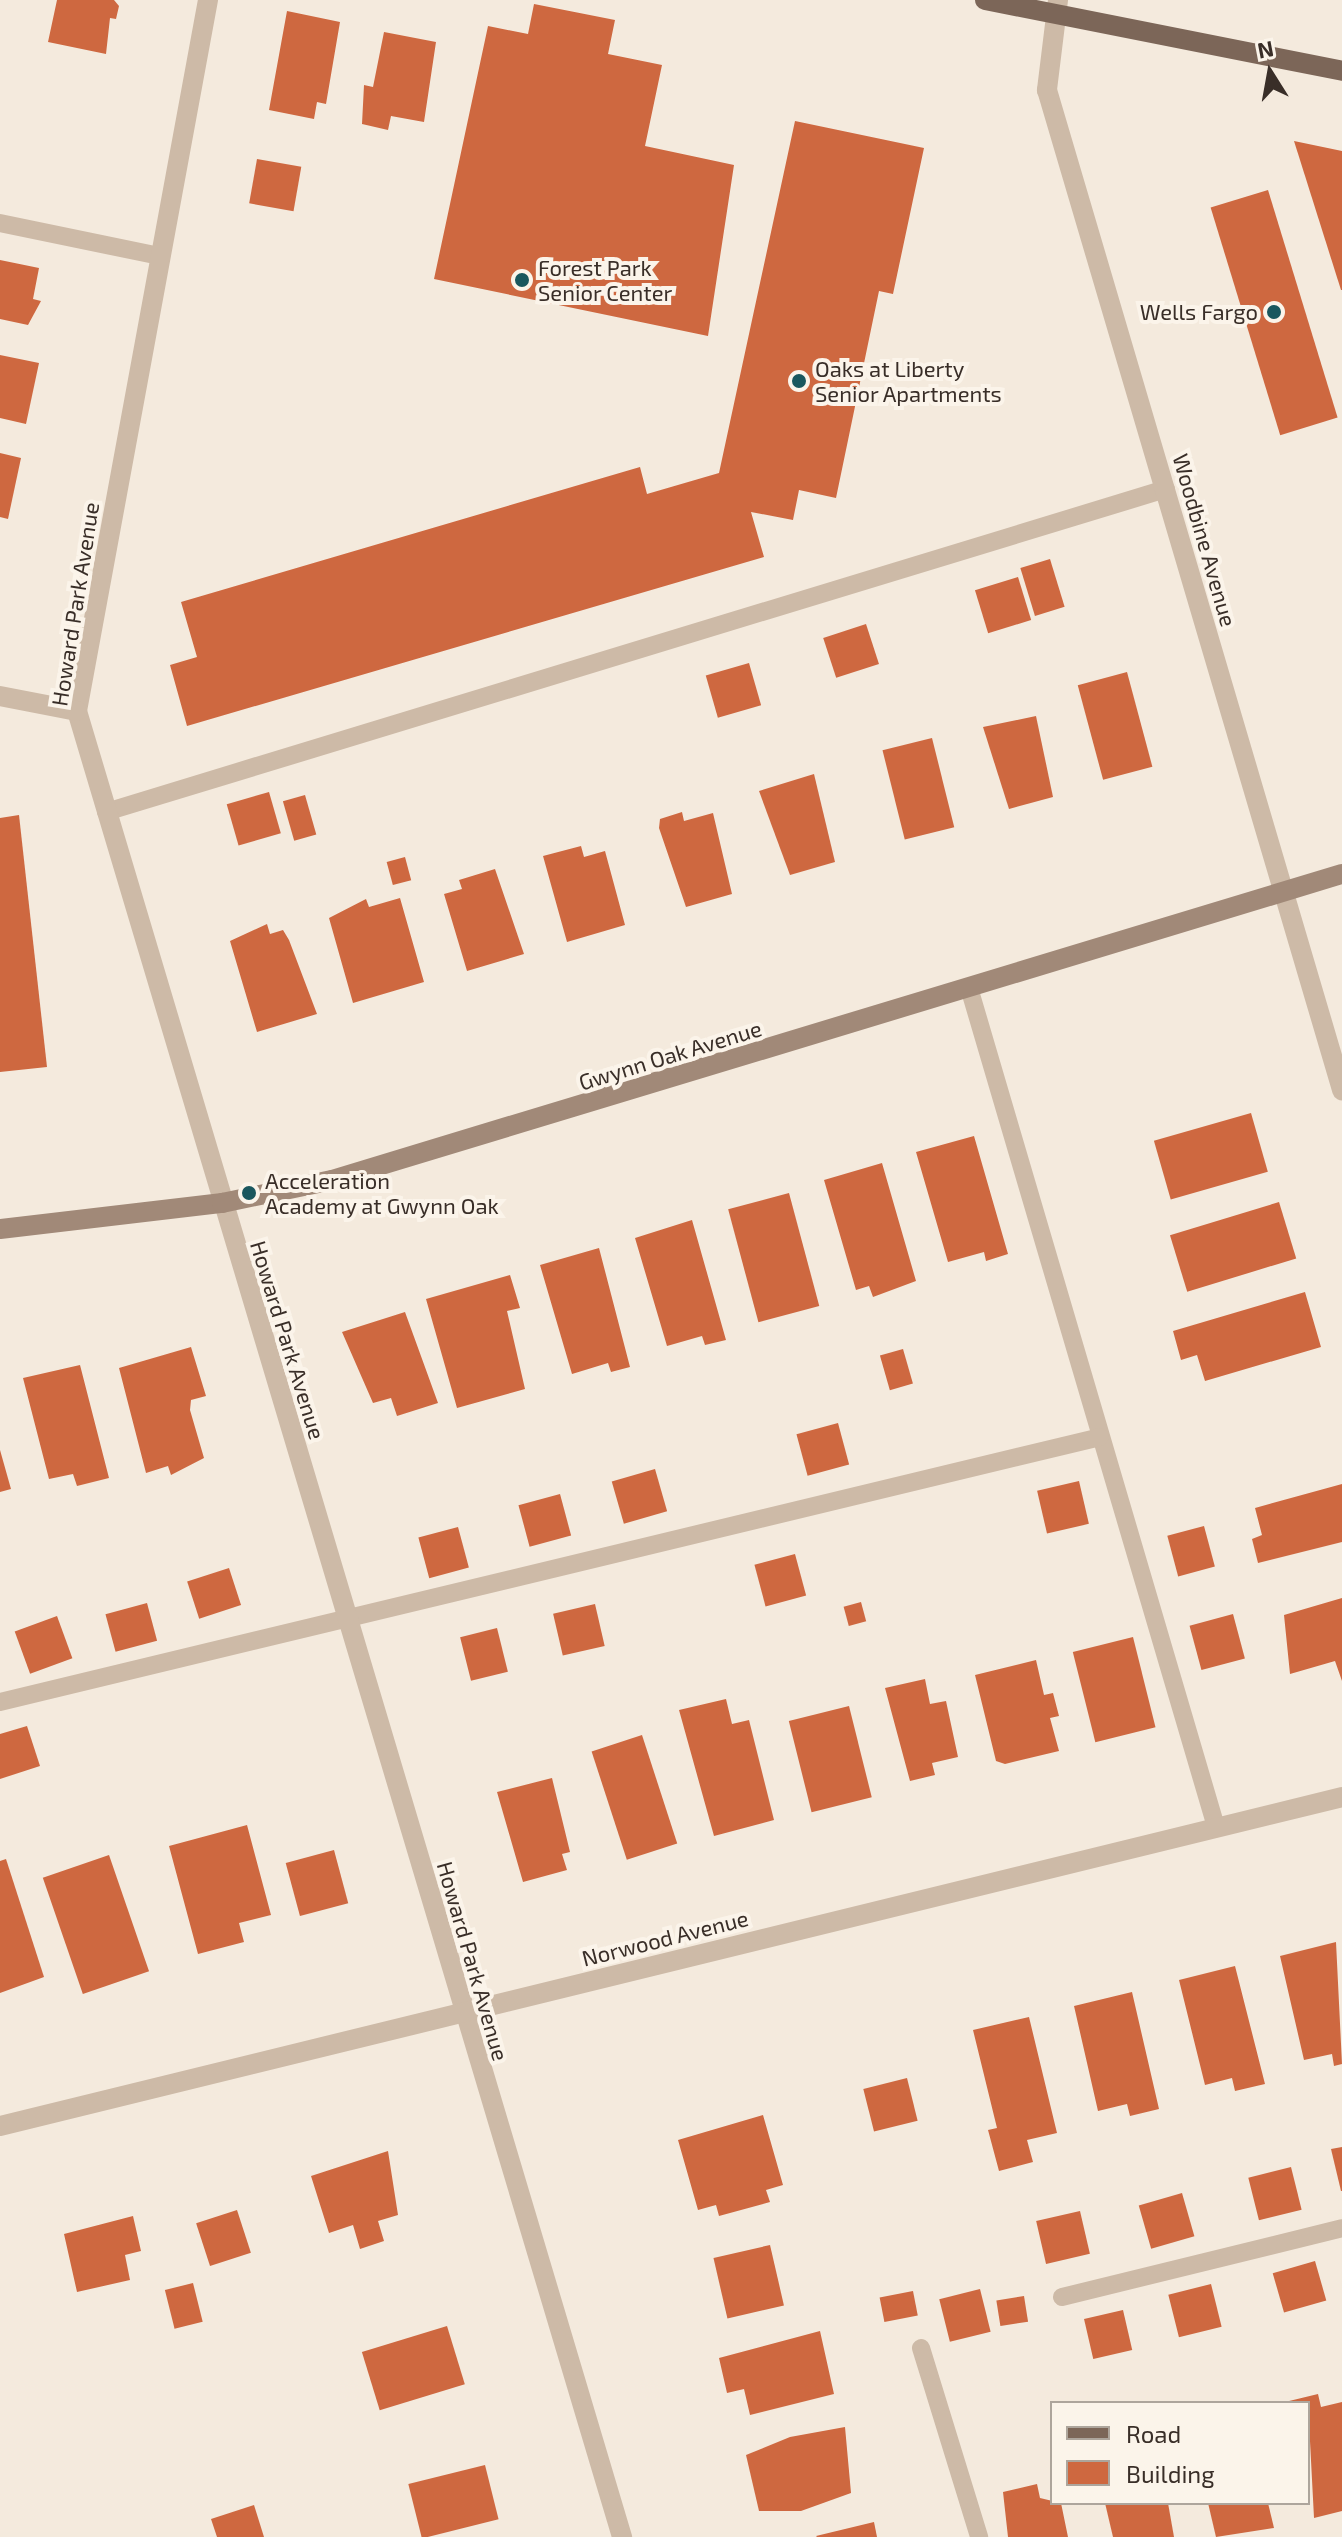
<!DOCTYPE html>
<html>
<head>
<meta charset="utf-8">
<style>
	body { margin:0 }
	#map { position:relative; width:1342px; height:2537px; overflow:hidden; background:#f4eadd; font-family:"Exo 2",sans-serif }
	div>[style] { position:absolute }
	[style*='--x'] { left:calc(var(--x)*1px); top:calc(var(--y)*1px); width:calc(var(--w)*1px); rotate:calc(var(--a)*1deg) }
	.building>* { inset:0; background:#ce6840; transform-origin:0 0 }
	.service>* { height:18px; margin:-9px; padding:0 9px; transform-origin:9px; border-radius:9px; background:#cdbaa7 }
	.minor>* { height:20px; margin:-10px; padding:0 10px; transform-origin:10px; border-radius:10px; background:#cdbaa7 }
	.secondary>* { height:20px; margin:-10px; padding:0 10px; transform-origin:10px; border-radius:10px; background:#a18978 }
	.primary>* { height:20px; margin:-10px; padding:0 10px; transform-origin:10px; border-radius:10px; background:#7c6658 }
	.dots>* { width:22px; height:22px; translate:-50% -50%; box-sizing:border-box; border:4px solid #fbf4ea; border-radius:50% }
	span { translate:-50% -50%; white-space:nowrap; text-align:center; line-height:1.15; -webkit-text-stroke:8px #fbf4ea; paint-order:stroke }
	.poi-label { font-size:22px; color:#392e28 }
	.left { translate:0 -50%; text-align:left }
	.right { translate:-100% -50%; text-align:right }
	.street-label { font-size:22px; color:#392e28 }
	.legend { position:absolute; left:1050px; top:2401px; width:260px; height:104px; box-sizing:border-box; background:#fbf4ea; border:2px solid #ada59c; margin:0; padding:10px 14px; list-style:none; font-size:24px; color:#392e28 }
	.legend li { display:flex; align-items:center; gap:16px; height:40px }
	.legend b { width:40px; border:2px solid #ada59c }
	.north { position:absolute; left:1230px; top:32px; width:80px; height:80px; -webkit-text-stroke:6px #fbf4ea; paint-order:stroke; rotate:349deg; font-size:22px; font-weight:700; line-height:32px; text-align:center; color:#392e28 }
	.north::after { content:''; display:block; margin:auto; width:28px; height:36px; background:#392e28; clip-path:polygon(50% 0,100% 100%,50% 72%,0 100%) }
</style>
</head>
<body>
<div id="map">
	<div class="building">
		<div style="clip-path:polygon(57px 0,114px 0,119px 6px,116px 19px,110px 18px,106px 54px,48px 42px)"></div>
		<div style="clip-path:polygon(534px 4px,615px 20px,608px 54px,662px 65px,645px 146px,734px 165px,708px 336px,434px 279px,488px 26px,528px 34px)"></div>
		<div style="clip-path:polygon(287px 11px,340px 22px,326px 104px,317px 102px,314px 119px,269px 110px)"></div>
		<div style="clip-path:polygon(384px 32px,436px 42px,424px 122px,391px 116px,388px 130px,362px 124px,364px 85px,373px 87px)"></div>
		<div style="clip-path:polygon(795px 121px,924px 148px,893px 294px,879px 291px,836px 498px,799px 490px,793px 520px,751px 512px,764px 557px,187px 726px,170px 665px,197px 657px,181px 602px,640px 467px,647px 494px,719px 473px)"></div>
		<div style="clip-path:polygon(1294px 141px,1342px 151px,1342px 290px,1341px 290px)"></div>
		<div style="left:257px;top:159px;width:45px;height:45px;rotate:10deg"></div>
		<div style="left:1268px;top:190px;width:238px;height:60px;rotate:73deg"></div>
		<div style="clip-path:polygon(0 260px,39px 268px,33px 299px,41px 301px,28px 325px,0 319px)"></div>
		<div style="clip-path:polygon(0 355px,39px 363px,26px 424px,0 418px)"></div>
		<div style="clip-path:polygon(0 453px,21px 458px,8px 519px,0 517px)"></div>
		<div style="left:1050px;top:559px;width:50px;height:31px;rotate:73deg"></div>
		<div style="left:1018px;top:577px;width:45px;height:45px;rotate:73deg"></div>
		<div style="left:866px;top:624px;width:42px;height:45px;rotate:72deg"></div>
		<div style="left:749px;top:663px;width:44px;height:45px;rotate:74deg"></div>
		<div style="left:1127px;top:672px;width:98px;height:51px;rotate:75deg"></div>
		<div style="clip-path:polygon(1036px 716px,1053px 797px,1009px 809px,983px 727px)"></div>
		<div style="left:932px;top:738px;width:92px;height:51px;rotate:76deg"></div>
		<div style="clip-path:polygon(814px 774px,835px 862px,790px 875px,759px 791px)"></div>
		<div style="left:269px;top:792px;width:43px;height:44px;rotate:74deg"></div>
		<div style="left:305px;top:795px;width:41px;height:23px;rotate:74deg"></div>
		<div style="clip-path:polygon(682px 812px,684px 821px,713px 813px,732px 894px,686px 907px,659px 828px,660px 819px)"></div>
		<div style="clip-path:polygon(19px 815px,47px 1067px,0 1072px,0 818px)"></div>
		<div style="clip-path:polygon(581px 846px,584px 857px,605px 851px,625px 925px,567px 942px,543px 856px)"></div>
		<div style="left:405px;top:857px;width:24px;height:19px;rotate:75deg"></div>
		<div style="clip-path:polygon(495px 869px,524px 954px,467px 971px,444px 894px,462px 889px,459px 880px)"></div>
		<div style="clip-path:polygon(400px 898px,424px 982px,353px 1003px,329px 918px,366px 899px,369px 907px)"></div>
		<div style="clip-path:polygon(267px 924px,270px 934px,283px 930px,289px 940px,317px 1014px,257px 1032px,230px 941px)"></div>
		<div style="left:1251px;top:1113px;width:61px;height:101px;rotate:74deg"></div>
		<div style="clip-path:polygon(974px 1136px,1008px 1254px,986px 1261px,984px 1252px,948px 1262px,916px 1152px)"></div>
		<div style="clip-path:polygon(882px 1163px,916px 1281px,873px 1297px,869px 1286px,856px 1290px,824px 1180px)"></div>
		<div style="left:789px;top:1193px;width:117px;height:63px;rotate:75deg"></div>
		<div style="left:1279px;top:1202px;width:59px;height:114px;rotate:73deg"></div>
		<div style="clip-path:polygon(692px 1220px,726px 1340px,705px 1345px,702px 1336px,667px 1346px,635px 1238px)"></div>
		<div style="clip-path:polygon(599px 1248px,630px 1367px,611px 1372px,608px 1363px,572px 1374px,540px 1265px)"></div>
		<div style="clip-path:polygon(510px 1275px,520px 1308px,507px 1311px,525px 1389px,457px 1408px,426px 1299px)"></div>
		<div style="clip-path:polygon(1305px 1292px,1321px 1347px,1205px 1381px,1197px 1355px,1181px 1360px,1173px 1331px)"></div>
		<div style="clip-path:polygon(405px 1312px,438px 1403px,397px 1416px,391px 1398px,373px 1403px,342px 1332px)"></div>
		<div style="clip-path:polygon(191px 1347px,206px 1396px,191px 1400px,190px 1410px,204px 1458px,171px 1475px,168px 1466px,146px 1473px,119px 1368px)"></div>
		<div style="left:903px;top:1349px;width:36px;height:24px;rotate:74deg"></div>
		<div style="clip-path:polygon(80px 1365px,109px 1478px,77px 1486px,73px 1474px,49px 1479px,23px 1378px)"></div>
		<div style="left:838px;top:1423px;width:43px;height:43px;rotate:75deg"></div>
		<div style="clip-path:polygon(0 1450px,11px 1489px,0 1492px)"></div>
		<div style="left:655px;top:1469px;width:44px;height:45px;rotate:74deg"></div>
		<div style="left:1079px;top:1481px;width:44px;height:43px;rotate:77deg"></div>
		<div style="clip-path:polygon(1342px 1484px,1342px 1542px,1258px 1563px,1252px 1539px,1262px 1535px,1255px 1508px)"></div>
		<div style="left:560px;top:1494px;width:43px;height:43px;rotate:75deg"></div>
		<div style="left:1204px;top:1526px;width:42px;height:38px;rotate:75deg"></div>
		<div style="left:458px;top:1527px;width:42px;height:41px;rotate:75deg"></div>
		<div style="left:795px;top:1554px;width:43px;height:42px;rotate:75deg"></div>
		<div style="left:229px;top:1568px;width:39px;height:44px;rotate:72deg"></div>
		<div style="clip-path:polygon(1342px 1598px,1342px 1681px,1335px 1661px,1290px 1674px,1284px 1615px)"></div>
		<div style="left:861px;top:1602px;width:20px;height:18px;rotate:75deg"></div>
		<div style="left:147px;top:1603px;width:39px;height:43px;rotate:75deg"></div>
		<div style="left:595px;top:1604px;width:43px;height:43px;rotate:77deg"></div>
		<div style="left:1233px;top:1614px;width:46px;height:45px;rotate:75deg"></div>
		<div style="left:57px;top:1616px;width:45px;height:45px;rotate:70deg"></div>
		<div style="left:497px;top:1628px;width:45px;height:38px;rotate:76deg"></div>
		<div style="left:1133px;top:1637px;width:93px;height:62px;rotate:76deg"></div>
		<div style="clip-path:polygon(1036px 1660px,1044px 1695px,1053px 1693px,1059px 1716px,1050px 1718px,1059px 1751px,1005px 1764px,996px 1761px,975px 1675px)"></div>
		<div style="clip-path:polygon(925px 1679px,930px 1704px,946px 1701px,958px 1757px,932px 1763px,935px 1775px,910px 1781px,885px 1688px)"></div>
		<div style="clip-path:polygon(726px 1699px,732px 1724px,749px 1720px,774px 1820px,714px 1836px,679px 1710px)"></div>
		<div style="left:849px;top:1706px;width:94px;height:62px;rotate:76deg"></div>
		<div style="clip-path:polygon(27px 1726px,40px 1766px,0 1779px,0 1734px)"></div>
		<div style="left:642px;top:1735px;width:114px;height:53px;rotate:72deg"></div>
		<div style="clip-path:polygon(552px 1778px,570px 1852px,562px 1854px,567px 1870px,523px 1882px,497px 1792px)"></div>
		<div style="clip-path:polygon(247px 1825px,271px 1915px,239px 1923px,244px 1942px,198px 1954px,169px 1846px)"></div>
		<div style="left:334px;top:1850px;width:55px;height:50px;rotate:75deg"></div>
		<div style="left:109px;top:1855px;width:123px;height:70px;rotate:71deg"></div>
		<div style="clip-path:polygon(6px 1859px,44px 1977px,0 1993px,0 1861px)"></div>
		<div style="clip-path:polygon(1336px 1942px,1342px 2064px,1334px 2066px,1332px 2054px,1304px 2060px,1280px 1956px)"></div>
		<div style="clip-path:polygon(1235px 1966px,1265px 2084px,1235px 2091px,1232px 2078px,1205px 2085px,1179px 1980px)"></div>
		<div style="clip-path:polygon(1132px 1992px,1159px 2109px,1130px 2116px,1127px 2104px,1098px 2111px,1074px 2006px)"></div>
		<div style="clip-path:polygon(1029px 2017px,1057px 2133px,1027px 2140px,1033px 2162px,999px 2171px,988px 2130px,997px 2128px,973px 2030px)"></div>
		<div style="left:907px;top:2078px;width:44px;height:45px;rotate:76deg"></div>
		<div style="clip-path:polygon(763px 2115px,783px 2185px,766px 2190px,770px 2202px,719px 2216px,716px 2205px,698px 2210px,678px 2140px)"></div>
		<div style="clip-path:polygon(1342px 2147px,1342px 2191px,1341px 2191px,1331px 2149px)"></div>
		<div style="clip-path:polygon(388px 2151px,398px 2215px,378px 2221px,384px 2241px,360px 2249px,353px 2225px,329px 2233px,311px 2176px)"></div>
		<div style="left:1291px;top:2167px;width:44px;height:44px;rotate:76deg"></div>
		<div style="left:1182px;top:2193px;width:45px;height:45px;rotate:74deg"></div>
		<div style="left:237px;top:2210px;width:45px;height:43px;rotate:72deg"></div>
		<div style="left:1080px;top:2211px;width:44px;height:45px;rotate:77deg"></div>
		<div style="clip-path:polygon(133px 2216px,141px 2251px,125px 2255px,130px 2280px,77px 2292px,64px 2234px)"></div>
		<div style="left:770px;top:2245px;width:62px;height:58px;rotate:77deg"></div>
		<div style="left:1315px;top:2261px;width:41px;height:44px;rotate:74deg"></div>
		<div style="left:193px;top:2283px;width:40px;height:29px;rotate:76deg"></div>
		<div style="left:1211px;top:2284px;width:44px;height:44px;rotate:76deg"></div>
		<div style="left:980px;top:2289px;width:44px;height:42px;rotate:76deg"></div>
		<div style="left:913px;top:2291px;width:25px;height:34px;rotate:79deg"></div>
		<div style="left:1024px;top:2296px;width:26px;height:28px;rotate:81deg"></div>
		<div style="left:1123px;top:2310px;width:41px;height:40px;rotate:77deg"></div>
		<div style="left:447px;top:2326px;width:61px;height:89px;rotate:73deg"></div>
		<div style="clip-path:polygon(820px 2331px,834px 2394px,750px 2415px,744px 2389px,727px 2393px,719px 2358px)"></div>
		<div style="clip-path:polygon(1318px 2394px,1321px 2407px,1342px 2402px,1342px 2511px,1314px 2518px,1308px 2403px,1285px 2402px)"></div>
		<div style="clip-path:polygon(845px 2427px,851px 2493px,801px 2511px,759px 2511px,746px 2455px,790px 2437px)"></div>
		<div style="left:485px;top:2465px;width:56px;height:79px;rotate:76deg"></div>
		<div style="clip-path:polygon(1037px 2484px,1040px 2498px,1061px 2503px,1068px 2537px,1008px 2537px,1003px 2492px)"></div>
		<div style="clip-path:polygon(1105px 2503px,1168px 2503px,1174px 2537px,1113px 2537px)"></div>
		<div style="clip-path:polygon(1208px 2503px,1268px 2503px,1274px 2528px,1216px 2537px)"></div>
		<div style="clip-path:polygon(254px 2505px,264px 2537px,217px 2537px,211px 2519px)"></div>
		<div style="clip-path:polygon(874px 2522px,877px 2537px,817px 2537px,816px 2536px)"></div>
	</div>
	<div class="service">
		<div style="--x:0;--y:223;--w:163;--a:11.7"></div>
		<div style="--x:106;--y:812;--w:1108;--a:-16.95"></div>
		<div style="--x:970;--y:991;--w:871;--a:73.6"></div>
		<div style="--x:0;--y:1702;--w:1131;--a:-13.54"></div>
		<div style="--x:1062;--y:2297;--w:288;--a:-13.8"></div>
		<div style="--x:921;--y:2348;--w:198;--a:72.9"></div>
	</div>
	<div class="minor">
		<div style="--x:208;--y:0;--w:723;--a:100.44"></div>
		<div style="--x:77;--y:711;--w:1906;--a:73.38"></div>
		<div style="--x:1058;--y:0;--w:91;--a:97"></div>
		<div style="--x:1047;--y:90;--w:1043;--a:73.56"></div>
		<div style="--x:0;--y:696;--w:78;--a:11"></div>
		<div style="--x:0;--y:2126;--w:1382;--a:-13.77"></div>
	</div>
	<div class="secondary">
		<div style="--x:0;--y:1229;--w:224;--a:-6.7"></div>
		<div style="--x:222;--y:1203;--w:112;--a:-11.8"></div>
		<div style="--x:332;--y:1180;--w:1055;--a:-16.86"></div>
	</div>
	<div class="primary">
		<div style="--x:985;--y:0;--w:364;--a:11.2"></div>
	</div>
	<div class="dots">
		<div style="left:522px;top:280px;background:#1a575e"></div>
		<div style="left:1274px;top:312px;background:#1a575e"></div>
		<div style="left:799px;top:381px;background:#1a575e"></div>
		<div style="left:249px;top:1193px;background:#1a575e"></div>
	</div>
	<div class="poi-label">
		<span class="left" style="left:538px;top:280px">Forest Park<br>Senior Center</span>
		<span class="right" style="left:1258px;top:312px">Wells Fargo</span>
		<span class="left" style="left:815px;top:381px">Oaks at Liberty<br>Senior Apartments</span>
		<span class="left" style="left:265px;top:1193px">Acceleration<br>Academy at Gwynn Oak</span>
	</div>
	<div class="street-label">
		<span style="left:1205px;top:540px;rotate:74deg">Woodbine Avenue</span>
		<span style="left:75px;top:604px;rotate:-81deg">Howard Park Avenue</span>
		<span style="left:670px;top:1055px;rotate:-17deg">Gwynn Oak Avenue</span>
		<span style="left:288px;top:1340px;rotate:73deg">Howard Park Avenue</span>
		<span style="left:665px;top:1938px;rotate:-14deg">Norwood Avenue</span>
		<span style="left:473px;top:1961px;rotate:74deg">Howard Park Avenue</span>
	</div>
	<ul class="legend">
	<li><b style="height:10px;background:#7c6658"></b>Road</li>
	<li><b style="height:22px;background:#ce6840"></b>Building</li>
	</ul>
	<div class="north">N</div>
</div>
</body>
</html>
